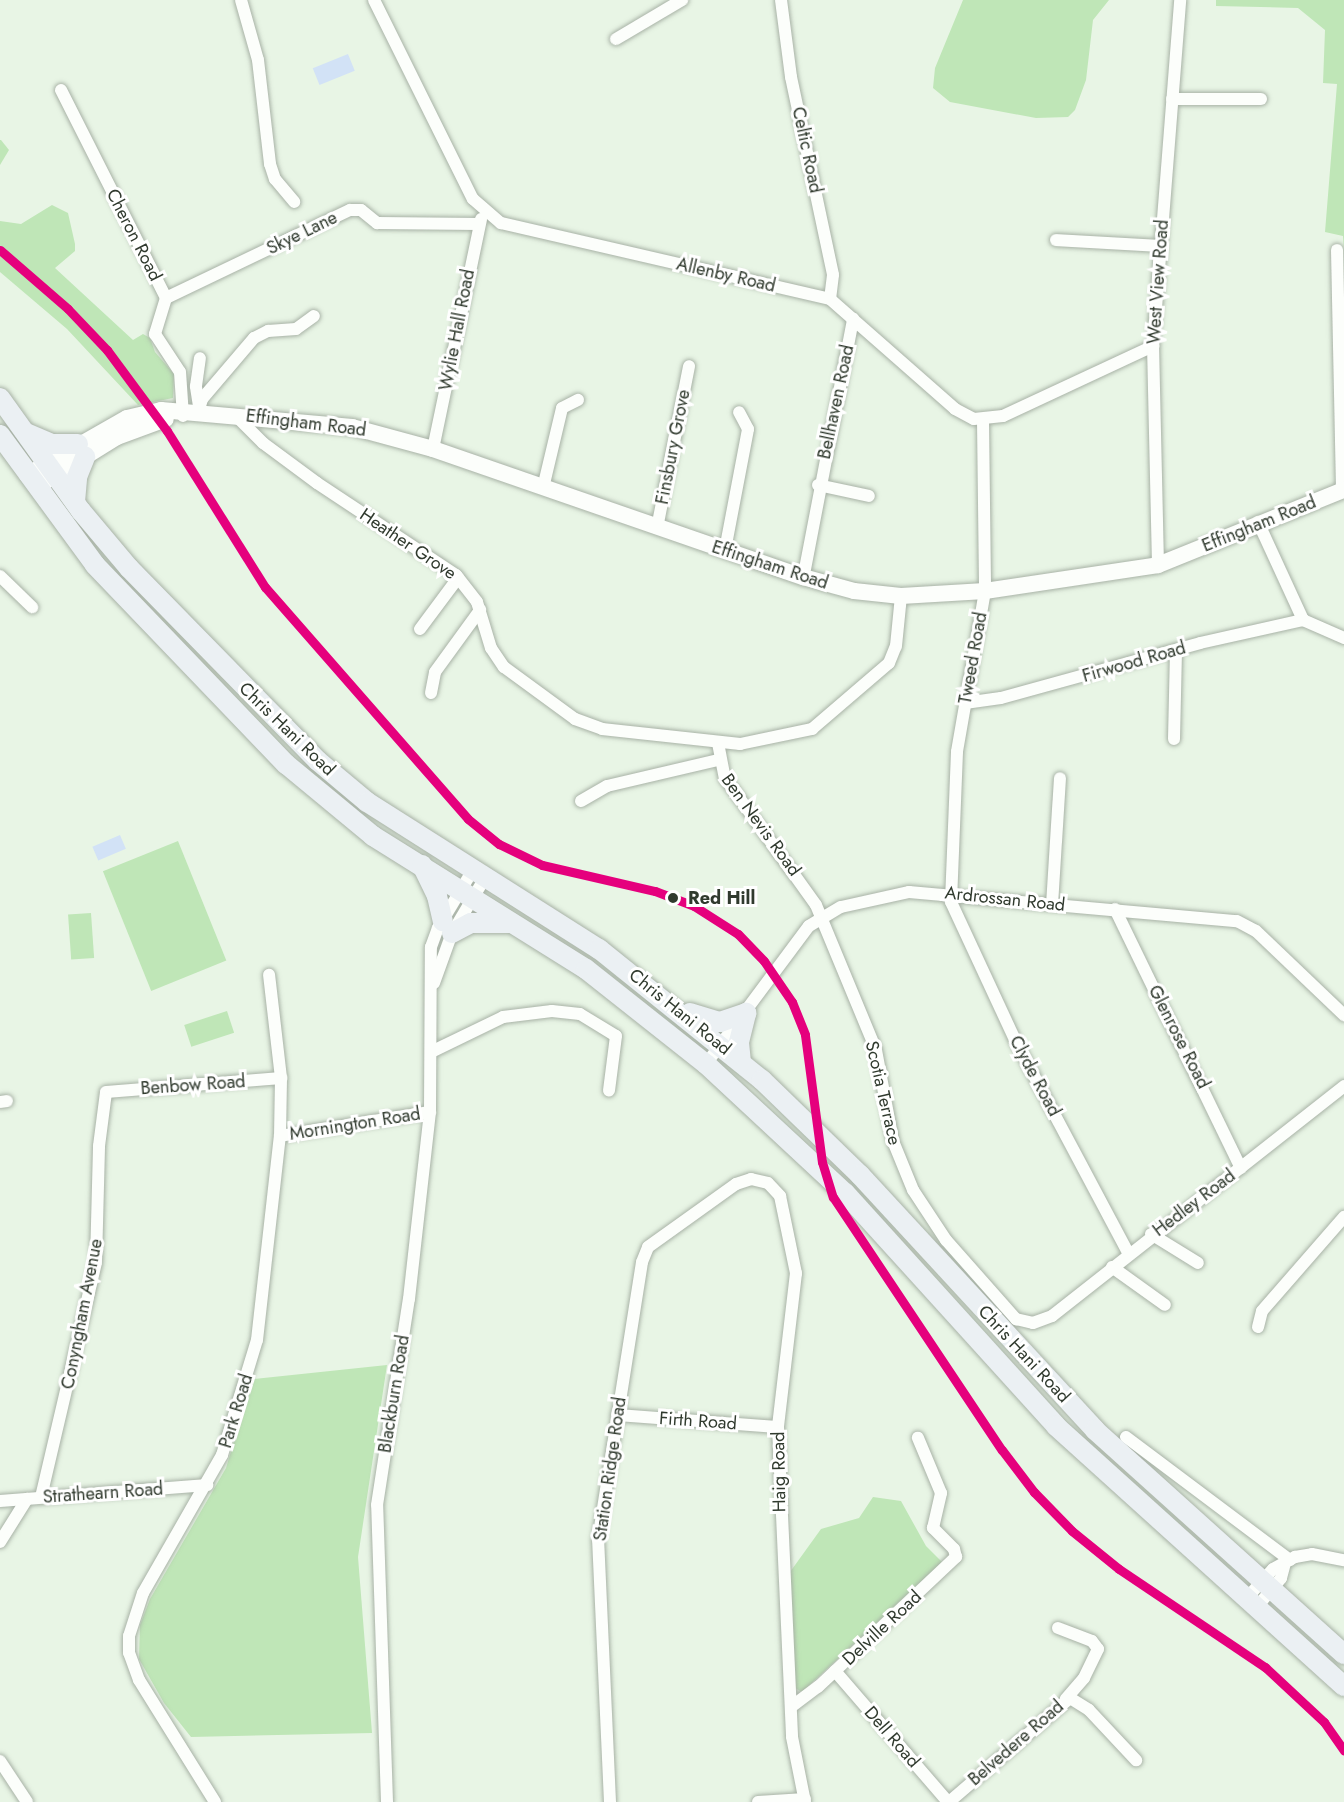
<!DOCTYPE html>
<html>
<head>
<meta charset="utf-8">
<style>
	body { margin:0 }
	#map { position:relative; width:1344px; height:1802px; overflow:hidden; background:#e8f5e5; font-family:Jost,sans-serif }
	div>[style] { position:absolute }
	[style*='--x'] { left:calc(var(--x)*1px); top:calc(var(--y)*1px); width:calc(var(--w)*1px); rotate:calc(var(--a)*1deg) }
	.green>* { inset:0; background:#bfe6b7; transform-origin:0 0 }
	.water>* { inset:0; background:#d2e2f6; transform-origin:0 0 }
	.roads { filter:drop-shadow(0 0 2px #a8b2a6) drop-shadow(0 0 2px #a8b2a6) }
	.street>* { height:12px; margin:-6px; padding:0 6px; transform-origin:6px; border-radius:6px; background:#fcfefb }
	.secondary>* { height:16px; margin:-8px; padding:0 8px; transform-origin:8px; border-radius:8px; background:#fcfefb }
	.primary>* { height:20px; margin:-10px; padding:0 10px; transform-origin:10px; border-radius:10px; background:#ebf0f3 }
	.rail-1>* { height:9px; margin:-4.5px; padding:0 4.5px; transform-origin:4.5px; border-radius:4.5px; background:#e5007d }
	.dots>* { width:16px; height:16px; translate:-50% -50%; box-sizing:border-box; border:3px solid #fff; border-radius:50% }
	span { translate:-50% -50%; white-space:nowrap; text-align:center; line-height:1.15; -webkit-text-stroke:6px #fff; paint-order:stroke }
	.street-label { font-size:18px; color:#303a2e }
	.stop-label { font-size:18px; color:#303a2e; font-weight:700 }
	.left { translate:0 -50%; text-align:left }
</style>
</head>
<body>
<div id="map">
	<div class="green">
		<div style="clip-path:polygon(963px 0,1109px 0,1093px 20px,1086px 80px,1075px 110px,1068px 117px,1036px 118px,950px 102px,933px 88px,935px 68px)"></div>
		<div style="clip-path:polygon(1216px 0,1344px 0,1344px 251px,1343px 236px,1325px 232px,1337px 84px,1323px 83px,1325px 30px,1298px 8px,1216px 6px)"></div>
		<div style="clip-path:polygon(1px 140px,9px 150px,0 165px,0 140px)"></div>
		<div style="clip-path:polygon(52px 205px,68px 213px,75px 244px,75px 251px,55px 268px,133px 340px,143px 334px,150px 338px,155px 352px,174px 374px,173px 398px,138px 405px,67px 329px,0 272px,0 221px,21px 224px)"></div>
		<div style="left:178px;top:841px;width:129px;height:81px;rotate:68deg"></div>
		<div style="left:91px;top:913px;width:45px;height:23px;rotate:86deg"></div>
		<div style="left:227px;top:1011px;width:23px;height:45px;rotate:72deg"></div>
		<div style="clip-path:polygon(387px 1365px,358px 1557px,372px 1733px,191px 1737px,164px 1703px,139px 1659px,140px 1625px,150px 1599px,226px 1468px,253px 1379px)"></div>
		<div style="clip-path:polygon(873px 1497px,901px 1501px,926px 1546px,942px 1562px,802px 1692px,795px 1688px,790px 1572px,821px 1529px,859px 1518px)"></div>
	</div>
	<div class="water">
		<div style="left:348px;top:54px;width:18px;height:38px;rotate:68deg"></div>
		<div style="left:120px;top:835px;width:15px;height:30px;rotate:67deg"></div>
	</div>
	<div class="roads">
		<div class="street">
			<div style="--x:241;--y:0;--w:62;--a:74.2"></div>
			<div style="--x:258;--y:60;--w:105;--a:83.4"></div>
			<div style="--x:270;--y:164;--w:16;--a:72"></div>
			<div style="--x:275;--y:179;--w:30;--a:50"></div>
			<div style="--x:374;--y:0;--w:222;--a:63.6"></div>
			<div style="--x:473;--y:199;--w:37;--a:41"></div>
			<div style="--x:501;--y:223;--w:338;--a:13"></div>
			<div style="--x:830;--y:299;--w:167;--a:41.3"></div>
			<div style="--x:955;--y:409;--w:21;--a:28"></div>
			<div style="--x:974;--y:419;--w:29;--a:-6"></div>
			<div style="--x:1003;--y:416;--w:166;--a:-25"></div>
			<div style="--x:781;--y:0;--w:78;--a:82.6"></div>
			<div style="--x:791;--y:77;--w:202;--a:78"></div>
			<div style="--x:833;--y:275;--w:24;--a:97"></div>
			<div style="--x:616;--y:39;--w:77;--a:-30.6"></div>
			<div style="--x:61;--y:90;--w:233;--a:63.2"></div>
			<div style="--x:166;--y:298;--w:38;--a:107"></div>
			<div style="--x:155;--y:334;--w:45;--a:56.7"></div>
			<div style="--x:180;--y:372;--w:44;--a:86.1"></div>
			<div style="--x:1172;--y:99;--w:89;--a:0"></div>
			<div style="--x:1056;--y:240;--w:103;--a:3.3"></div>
			<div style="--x:1337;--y:250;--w:241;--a:88.8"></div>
			<div style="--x:166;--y:298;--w:204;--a:-25.6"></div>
			<div style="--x:350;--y:210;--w:11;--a:0"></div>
			<div style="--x:361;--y:210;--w:21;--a:39"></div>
			<div style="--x:377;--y:223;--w:102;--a:0.6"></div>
			<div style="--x:199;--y:406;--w:20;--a:-99"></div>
			<div style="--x:196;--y:386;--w:28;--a:-82"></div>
			<div style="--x:198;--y:413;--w:15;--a:-74"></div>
			<div style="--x:202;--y:399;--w:80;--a:-49.6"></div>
			<div style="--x:254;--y:338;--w:16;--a:-27"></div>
			<div style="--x:268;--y:331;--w:28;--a:-4"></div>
			<div style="--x:296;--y:329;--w:22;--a:-36"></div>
			<div style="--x:235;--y:415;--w:40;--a:45"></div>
			<div style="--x:263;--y:443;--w:67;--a:36.5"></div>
			<div style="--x:317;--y:483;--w:167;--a:33.5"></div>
			<div style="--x:456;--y:575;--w:34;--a:52"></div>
			<div style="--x:477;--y:602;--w:48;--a:73.1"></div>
			<div style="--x:491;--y:648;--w:23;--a:56"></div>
			<div style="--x:504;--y:667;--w:88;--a:36.2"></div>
			<div style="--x:575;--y:719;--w:29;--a:20"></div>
			<div style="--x:602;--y:729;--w:139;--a:6.2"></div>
			<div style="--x:740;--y:744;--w:74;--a:-11.8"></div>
			<div style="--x:812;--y:729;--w:101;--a:-40.6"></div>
			<div style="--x:889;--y:663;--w:18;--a:-68"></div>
			<div style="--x:896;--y:646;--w:50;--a:-84.3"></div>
			<div style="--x:983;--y:421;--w:170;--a:89.3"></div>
			<div style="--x:985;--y:591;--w:163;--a:99.9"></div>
			<div style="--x:957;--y:752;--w:150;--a:92.3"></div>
			<div style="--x:951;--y:902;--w:152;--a:65.1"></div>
			<div style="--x:1015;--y:1040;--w:242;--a:62"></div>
			<div style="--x:433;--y:449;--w:235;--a:-78.2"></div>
			<div style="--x:818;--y:485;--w:52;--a:12.2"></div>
			<div style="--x:543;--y:488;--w:82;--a:-76.6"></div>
			<div style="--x:562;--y:408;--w:18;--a:-27"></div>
			<div style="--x:1258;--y:522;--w:108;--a:65.3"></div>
			<div style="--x:657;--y:528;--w:165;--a:-78.8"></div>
			<div style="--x:725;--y:550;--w:123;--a:-79.2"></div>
			<div style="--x:748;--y:429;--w:19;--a:-118"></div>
			<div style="--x:1158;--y:565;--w:219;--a:-91.3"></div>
			<div style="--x:1153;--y:346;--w:347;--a:-85.5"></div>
			<div style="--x:805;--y:569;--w:255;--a:-79.1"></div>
			<div style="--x:0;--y:576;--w:45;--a:44.1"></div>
			<div style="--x:420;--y:629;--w:64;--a:-53.3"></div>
			<div style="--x:431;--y:693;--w:21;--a:-79"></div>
			<div style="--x:435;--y:672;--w:77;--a:-54"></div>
			<div style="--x:965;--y:703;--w:36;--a:-8"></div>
			<div style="--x:1001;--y:698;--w:206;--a:-15.4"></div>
			<div style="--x:1200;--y:643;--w:106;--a:-12.6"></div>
			<div style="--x:1303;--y:620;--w:45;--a:23.7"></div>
			<div style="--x:1174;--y:739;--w:89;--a:-88.7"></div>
			<div style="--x:718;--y:743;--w:36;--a:79"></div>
			<div style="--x:725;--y:778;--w:156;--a:54.4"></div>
			<div style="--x:816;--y:905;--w:157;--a:67.5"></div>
			<div style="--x:876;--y:1050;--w:93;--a:79.4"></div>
			<div style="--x:893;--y:1141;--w:53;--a:67.8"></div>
			<div style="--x:913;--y:1190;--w:60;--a:56.6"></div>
			<div style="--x:946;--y:1240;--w:106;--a:48.5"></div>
			<div style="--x:1016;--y:1319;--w:17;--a:13"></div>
			<div style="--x:1033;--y:1323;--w:20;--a:-20"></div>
			<div style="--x:1052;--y:1316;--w:372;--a:-38.2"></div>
			<div style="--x:581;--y:801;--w:30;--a:-30"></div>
			<div style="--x:607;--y:786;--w:114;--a:-13.2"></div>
			<div style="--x:1052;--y:905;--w:127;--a:-86.4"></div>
			<div style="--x:1115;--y:909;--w:288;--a:64.1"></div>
			<div style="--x:434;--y:983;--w:53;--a:-70.2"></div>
			<div style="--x:452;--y:933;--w:66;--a:-59.2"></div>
			<div style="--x:431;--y:1052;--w:80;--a:-25.9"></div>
			<div style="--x:503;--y:1017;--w:49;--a:-7"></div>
			<div style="--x:552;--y:1011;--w:28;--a:6"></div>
			<div style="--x:580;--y:1014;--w:42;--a:31.4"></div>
			<div style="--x:616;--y:1036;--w:55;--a:97.3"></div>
			<div style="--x:706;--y:1064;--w:172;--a:-53.3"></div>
			<div style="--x:809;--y:926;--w:37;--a:-31"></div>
			<div style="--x:841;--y:907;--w:70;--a:-12.4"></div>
			<div style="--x:909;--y:892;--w:329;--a:5.1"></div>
			<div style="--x:1237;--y:921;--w:21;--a:28"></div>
			<div style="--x:1256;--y:931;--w:122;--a:43.7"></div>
			<div style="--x:0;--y:1102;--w:7;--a:-8"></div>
			<div style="--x:280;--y:1136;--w:152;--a:-9.1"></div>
			<div style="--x:1151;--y:1234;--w:55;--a:31.7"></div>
			<div style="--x:1112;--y:1267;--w:65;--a:35.6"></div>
			<div style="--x:1258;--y:1327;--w:16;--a:-76"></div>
			<div style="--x:1262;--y:1311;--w:125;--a:-48.9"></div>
			<div style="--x:617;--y:1415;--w:161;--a:4.3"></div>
			<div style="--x:1126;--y:1437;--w:205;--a:36.9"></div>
			<div style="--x:41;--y:1497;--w:241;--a:-76.8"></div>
			<div style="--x:96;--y:1262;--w:116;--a:-88.5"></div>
			<div style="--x:99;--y:1146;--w:54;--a:-82.6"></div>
			<div style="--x:106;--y:1092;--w:176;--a:-4.6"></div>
			<div style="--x:0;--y:1501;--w:208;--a:-4.4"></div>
			<div style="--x:0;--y:1542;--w:51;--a:-57.9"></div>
			<div style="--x:1246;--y:1599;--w:40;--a:-48"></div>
			<div style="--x:1273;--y:1569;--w:25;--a:-29"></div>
			<div style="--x:1295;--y:1557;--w:17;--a:-10"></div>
			<div style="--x:1312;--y:1554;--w:33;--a:11"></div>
			<div style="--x:1256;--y:1608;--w:39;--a:-50"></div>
			<div style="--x:1281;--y:1578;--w:16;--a:-75"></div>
			<div style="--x:1058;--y:1628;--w:36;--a:21"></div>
			<div style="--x:1092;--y:1641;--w:10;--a:53"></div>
			<div style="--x:1098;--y:1649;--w:32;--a:116"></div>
			<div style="--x:1084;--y:1678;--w:28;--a:131"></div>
			<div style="--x:835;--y:1671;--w:173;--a:49.2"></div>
			<div style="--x:791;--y:1707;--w:34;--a:-37"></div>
			<div style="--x:818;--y:1687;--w:190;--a:-43.3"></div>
			<div style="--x:956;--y:1557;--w:8;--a:-104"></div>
			<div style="--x:954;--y:1549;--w:30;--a:-135"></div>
			<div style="--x:933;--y:1528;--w:36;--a:-77"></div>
			<div style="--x:941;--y:1493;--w:60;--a:-112.7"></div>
			<div style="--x:0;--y:1761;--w:49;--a:56.6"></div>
			<div style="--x:215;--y:1802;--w:144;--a:-121.9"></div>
			<div style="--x:139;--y:1680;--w:29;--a:-110"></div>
			<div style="--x:129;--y:1653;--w:17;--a:-90"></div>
			<div style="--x:129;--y:1636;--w:45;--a:-72"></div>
			<div style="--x:143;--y:1593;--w:159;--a:-60.2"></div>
			<div style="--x:222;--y:1455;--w:120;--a:-73.1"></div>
			<div style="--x:257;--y:1340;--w:205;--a:-83.6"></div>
			<div style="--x:280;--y:1136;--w:58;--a:-89"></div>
			<div style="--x:281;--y:1078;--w:104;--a:-96.6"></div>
			<div style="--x:387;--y:1802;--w:297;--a:-91.9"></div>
			<div style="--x:377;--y:1505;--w:208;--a:-81.2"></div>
			<div style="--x:409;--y:1299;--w:188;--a:-83.6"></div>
			<div style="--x:430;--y:1112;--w:165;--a:-89.7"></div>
			<div style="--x:431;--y:947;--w:20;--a:-70"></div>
			<div style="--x:438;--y:928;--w:70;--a:-59"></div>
			<div style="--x:610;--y:1802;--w:262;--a:-92.6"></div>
			<div style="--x:598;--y:1540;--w:281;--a:-81"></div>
			<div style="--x:642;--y:1262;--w:16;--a:-68"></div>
			<div style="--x:648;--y:1247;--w:108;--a:-35.6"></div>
			<div style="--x:736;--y:1184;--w:16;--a:-18"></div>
			<div style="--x:751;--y:1179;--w:17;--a:13"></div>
			<div style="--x:768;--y:1183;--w:18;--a:47"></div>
			<div style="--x:780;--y:1196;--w:79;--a:78.3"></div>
			<div style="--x:796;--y:1273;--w:155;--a:96.7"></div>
			<div style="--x:778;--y:1427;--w:310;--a:87.4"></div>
			<div style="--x:792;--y:1737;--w:66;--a:78.7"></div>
			<div style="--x:758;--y:1802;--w:47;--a:-3.7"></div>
			<div style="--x:949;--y:1802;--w:160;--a:-40.7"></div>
			<div style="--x:1070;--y:1698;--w:22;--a:32"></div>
			<div style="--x:1089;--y:1710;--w:69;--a:46.8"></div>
		</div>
		<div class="secondary">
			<div style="--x:27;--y:475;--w:115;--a:-29.7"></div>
			<div style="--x:127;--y:418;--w:35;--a:-13"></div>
			<div style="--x:161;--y:410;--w:192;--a:5.1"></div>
			<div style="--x:352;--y:427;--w:84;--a:15.2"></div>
			<div style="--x:433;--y:449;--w:392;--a:19.1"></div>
			<div style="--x:803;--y:577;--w:53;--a:15.4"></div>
			<div style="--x:854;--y:591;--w:47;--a:6.1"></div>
			<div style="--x:901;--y:596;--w:84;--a:-3.4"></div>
			<div style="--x:985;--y:591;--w:175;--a:-8.5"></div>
			<div style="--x:1158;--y:565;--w:201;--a:-22"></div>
			<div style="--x:46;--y:481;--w:84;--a:-31.8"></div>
			<div style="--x:117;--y:437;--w:52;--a:-20.2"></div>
		</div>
		<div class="primary">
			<div style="--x:0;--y:398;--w:139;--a:54.4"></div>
			<div style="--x:81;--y:511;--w:75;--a:49.9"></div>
			<div style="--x:129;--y:568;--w:270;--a:45.6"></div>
			<div style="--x:318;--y:761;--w:64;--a:39.9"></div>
			<div style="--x:367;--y:802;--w:275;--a:32.4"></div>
			<div style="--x:599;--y:949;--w:209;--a:38.8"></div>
			<div style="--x:762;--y:1080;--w:136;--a:44.1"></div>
			<div style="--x:860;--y:1175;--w:347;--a:47.3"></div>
			<div style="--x:1095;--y:1430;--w:335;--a:42"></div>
			<div style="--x:26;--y:433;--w:28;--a:23"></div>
			<div style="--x:52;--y:444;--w:26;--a:0"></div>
			<div style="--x:0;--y:435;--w:161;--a:53.8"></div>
			<div style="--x:95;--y:565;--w:276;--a:46.2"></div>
			<div style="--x:286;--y:764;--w:113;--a:39.6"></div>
			<div style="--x:373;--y:836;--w:251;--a:32"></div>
			<div style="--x:586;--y:969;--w:153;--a:38.4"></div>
			<div style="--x:706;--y:1064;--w:190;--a:42.9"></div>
			<div style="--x:845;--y:1193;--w:314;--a:47.8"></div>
			<div style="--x:1056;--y:1426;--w:388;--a:42.1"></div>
			<div style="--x:75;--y:502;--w:25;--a:-85"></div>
			<div style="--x:77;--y:477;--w:22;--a:-68"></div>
			<div style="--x:422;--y:865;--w:34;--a:64"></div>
			<div style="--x:437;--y:896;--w:26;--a:77"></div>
			<div style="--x:452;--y:933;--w:21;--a:-28"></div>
			<div style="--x:471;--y:923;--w:40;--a:0"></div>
			<div style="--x:690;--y:1013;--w:31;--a:17"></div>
			<div style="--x:720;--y:1022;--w:28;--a:-19"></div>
			<div style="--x:741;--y:1062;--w:20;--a:-96"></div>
			<div style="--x:739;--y:1042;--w:30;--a:-76"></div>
		</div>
	</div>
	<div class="rail-1">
		<div style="--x:0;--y:250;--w:90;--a:40.9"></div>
		<div style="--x:68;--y:309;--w:57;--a:46.4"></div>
		<div style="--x:107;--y:350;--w:101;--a:53.5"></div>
		<div style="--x:167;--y:431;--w:184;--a:57.9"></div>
		<div style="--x:265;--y:587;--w:308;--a:48.8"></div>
		<div style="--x:468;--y:819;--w:40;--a:39"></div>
		<div style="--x:499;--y:844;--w:48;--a:26"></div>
		<div style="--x:542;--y:865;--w:116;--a:13"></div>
		<div style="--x:655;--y:891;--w:42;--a:21"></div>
		<div style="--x:694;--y:906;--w:52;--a:32.5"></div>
		<div style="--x:738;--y:934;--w:37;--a:46"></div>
		<div style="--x:764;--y:961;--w:50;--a:55.7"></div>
		<div style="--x:792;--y:1002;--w:35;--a:68"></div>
		<div style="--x:805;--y:1035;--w:128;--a:82.4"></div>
		<div style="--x:822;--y:1162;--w:37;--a:73"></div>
		<div style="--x:833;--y:1197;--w:304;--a:56.3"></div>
		<div style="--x:1002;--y:1450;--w:53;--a:52.7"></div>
		<div style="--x:1034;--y:1492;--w:54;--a:45.7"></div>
		<div style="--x:1072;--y:1531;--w:60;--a:39"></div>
		<div style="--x:1119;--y:1569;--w:176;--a:33.9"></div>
		<div style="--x:1265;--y:1667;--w:81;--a:43"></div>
		<div style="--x:1324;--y:1722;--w:35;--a:55"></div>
	</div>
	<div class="dots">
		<div style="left:673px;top:898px;background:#303a2e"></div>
	</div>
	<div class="street-label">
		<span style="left:807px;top:150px;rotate:78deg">Celtic Road</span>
		<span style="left:302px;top:233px;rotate:-26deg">Skye Lane</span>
		<span style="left:134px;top:235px;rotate:63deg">Cheron Road</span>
		<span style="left:726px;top:275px;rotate:13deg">Allenby Road</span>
		<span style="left:1158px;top:282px;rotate:-86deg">West View Road</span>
		<span style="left:457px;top:330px;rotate:-79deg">Wylie Hall Road</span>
		<span style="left:836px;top:402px;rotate:-78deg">Bellhaven Road</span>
		<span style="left:306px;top:423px;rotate:7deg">Effingham Road</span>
		<span style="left:673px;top:447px;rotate:-79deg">Finsbury Grove</span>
		<span style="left:1259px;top:524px;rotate:-22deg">Effingham Road</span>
		<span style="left:408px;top:544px;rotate:34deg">Heather Grove</span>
		<span style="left:770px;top:565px;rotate:18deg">Effingham Road</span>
		<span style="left:973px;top:658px;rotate:-80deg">Tweed Road</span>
		<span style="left:1134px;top:662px;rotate:-16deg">Firwood Road</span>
		<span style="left:287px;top:729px;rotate:44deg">Chris Hani Road</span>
		<span style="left:761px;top:825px;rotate:54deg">Ben Nevis Road</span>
		<span style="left:1005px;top:899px;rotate:6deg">Ardrossan Road</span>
		<span style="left:680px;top:1012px;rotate:39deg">Chris Hani Road</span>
		<span style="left:1179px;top:1037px;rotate:63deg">Glenrose Road</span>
		<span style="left:1035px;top:1076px;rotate:62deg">Clyde Road</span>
		<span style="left:193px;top:1085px;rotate:-4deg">Benbow Road</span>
		<span style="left:883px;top:1093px;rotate:77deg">Scotia Terrace</span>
		<span style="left:355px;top:1124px;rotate:-9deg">Mornington Road</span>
		<span style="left:1194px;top:1203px;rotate:-37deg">Hedley Road</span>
		<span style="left:82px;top:1314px;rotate:-79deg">Conyngham Avenue</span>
		<span style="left:1024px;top:1354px;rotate:47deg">Chris Hani Road</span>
		<span style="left:394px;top:1394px;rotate:-81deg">Blackburn Road</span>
		<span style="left:236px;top:1411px;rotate:-73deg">Park Road</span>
		<span style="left:698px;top:1421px;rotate:4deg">Firth Road</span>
		<span style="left:610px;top:1469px;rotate:-82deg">Station Ridge Road</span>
		<span style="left:779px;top:1472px;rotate:-91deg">Haig Road</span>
		<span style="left:103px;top:1493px;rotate:-4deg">Strathearn Road</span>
		<span style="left:882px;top:1628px;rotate:-43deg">Delville Road</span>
		<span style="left:892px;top:1737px;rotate:49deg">Dell Road</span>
		<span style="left:1016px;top:1743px;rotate:-41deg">Belvedere Road</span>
	</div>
	<div class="stop-label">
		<span class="left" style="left:688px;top:898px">Red Hill</span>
	</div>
</div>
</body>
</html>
